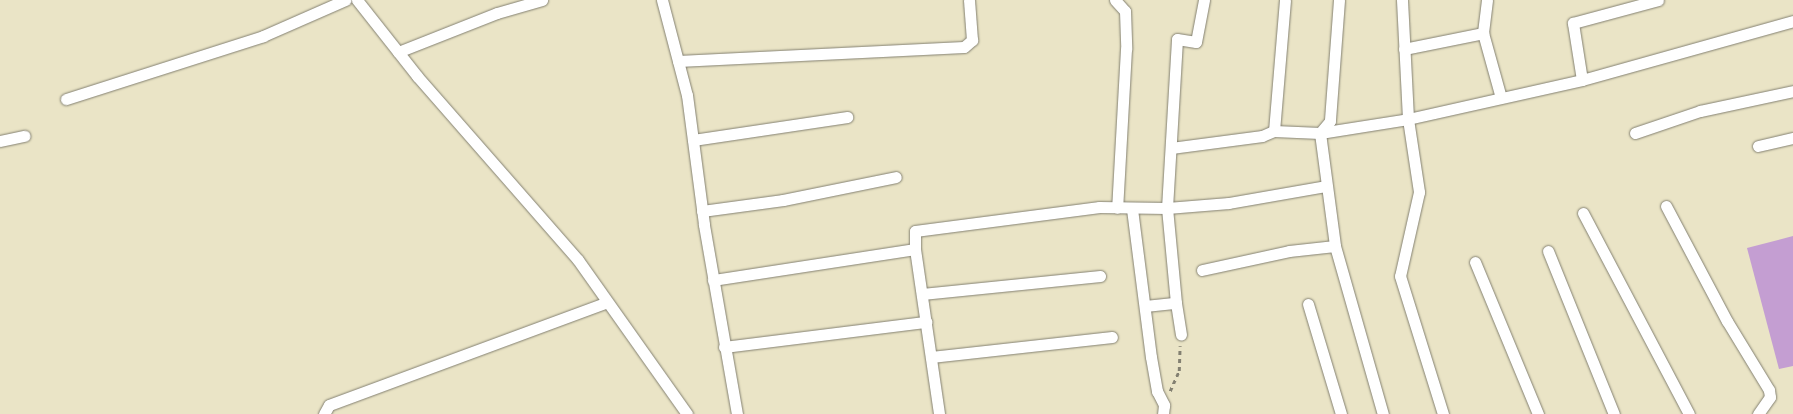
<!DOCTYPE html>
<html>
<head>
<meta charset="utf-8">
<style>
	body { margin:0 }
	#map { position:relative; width:1793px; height:414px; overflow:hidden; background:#eae4c6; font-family:"Comic Neue",sans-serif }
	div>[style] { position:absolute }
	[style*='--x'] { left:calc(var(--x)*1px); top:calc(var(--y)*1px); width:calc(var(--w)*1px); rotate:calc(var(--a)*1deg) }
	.building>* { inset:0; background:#c49ed2 }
	.path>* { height:2.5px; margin-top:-1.25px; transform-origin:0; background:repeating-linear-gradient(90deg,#838071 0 4px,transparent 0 8px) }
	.roads { filter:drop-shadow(0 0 1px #838071) drop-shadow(0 0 1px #838071) }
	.minor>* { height:11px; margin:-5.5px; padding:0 5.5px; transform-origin:5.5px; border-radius:5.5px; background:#fff }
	span { translate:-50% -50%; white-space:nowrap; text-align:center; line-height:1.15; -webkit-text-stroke:4px #f6f6f2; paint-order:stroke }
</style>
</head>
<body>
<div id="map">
	<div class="building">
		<div style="clip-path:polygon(1793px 236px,1793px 366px,1779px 369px,1747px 248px)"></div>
	</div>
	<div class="path">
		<div style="--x:1170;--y:391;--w:22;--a:-66"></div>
		<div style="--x:1179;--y:371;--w:25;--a:-88"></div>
	</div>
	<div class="roads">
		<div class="minor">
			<div style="--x:357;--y:0;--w:97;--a:51.7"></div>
			<div style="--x:417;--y:76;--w:244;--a:48.8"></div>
			<div style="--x:578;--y:260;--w:189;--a:54.7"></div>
			<div style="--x:662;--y:0;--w:98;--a:75.3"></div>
			<div style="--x:687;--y:95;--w:131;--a:82.5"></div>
			<div style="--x:704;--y:225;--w:192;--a:80.1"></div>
			<div style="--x:1115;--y:0;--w:15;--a:48"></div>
			<div style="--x:1125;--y:11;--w:38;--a:88"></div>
			<div style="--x:1126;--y:49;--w:159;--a:93.2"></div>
			<div style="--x:1339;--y:0;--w:121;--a:94.3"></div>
			<div style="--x:1330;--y:121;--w:16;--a:130"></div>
			<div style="--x:1320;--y:133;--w:114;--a:82.4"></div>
			<div style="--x:1335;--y:246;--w:175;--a:74.1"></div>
			<div style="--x:1402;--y:0;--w:119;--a:87.1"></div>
			<div style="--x:1408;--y:119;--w:74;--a:81.4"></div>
			<div style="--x:1419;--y:192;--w:86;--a:102.7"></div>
			<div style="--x:1400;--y:276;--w:145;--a:72.7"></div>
			<div style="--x:1487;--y:0;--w:33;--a:97"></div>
			<div style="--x:1483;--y:33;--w:67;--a:74.5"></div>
			<div style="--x:1404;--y:49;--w:81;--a:-11.4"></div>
			<div style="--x:398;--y:52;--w:106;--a:-21.5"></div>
			<div style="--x:497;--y:13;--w:47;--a:-16.1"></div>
			<div style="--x:678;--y:61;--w:286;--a:-2.8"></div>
			<div style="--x:964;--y:47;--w:11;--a:-41"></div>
			<div style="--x:972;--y:40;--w:40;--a:-94.3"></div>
			<div style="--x:1582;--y:80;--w:219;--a:-15.6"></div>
			<div style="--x:66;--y:99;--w:207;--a:-17.7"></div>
			<div style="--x:263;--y:36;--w:90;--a:-23.7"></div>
			<div style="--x:1274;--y:131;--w:131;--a:-85.2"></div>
			<div style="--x:1635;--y:133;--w:69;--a:-18.7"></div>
			<div style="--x:1700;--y:111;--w:95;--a:-12.1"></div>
			<div style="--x:693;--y:140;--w:156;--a:-8.5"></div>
			<div style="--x:0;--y:141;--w:25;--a:-12"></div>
			<div style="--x:1758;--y:146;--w:36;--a:-13"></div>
			<div style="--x:1171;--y:148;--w:92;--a:-7.5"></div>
			<div style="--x:1262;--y:136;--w:13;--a:-23"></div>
			<div style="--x:1274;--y:131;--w:46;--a:2.5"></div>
			<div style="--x:1320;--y:133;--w:89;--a:-9"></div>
			<div style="--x:1408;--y:119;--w:178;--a:-12.6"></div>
			<div style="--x:1582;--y:80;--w:58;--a:-99"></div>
			<div style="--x:1573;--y:23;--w:88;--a:-15.1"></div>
			<div style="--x:1666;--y:206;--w:130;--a:62.1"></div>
			<div style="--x:1727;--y:321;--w:81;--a:58.7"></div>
			<div style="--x:1769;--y:390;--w:7;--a:82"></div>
			<div style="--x:1770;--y:397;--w:21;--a:125"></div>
			<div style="--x:1132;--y:209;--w:149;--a:82.7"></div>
			<div style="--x:1151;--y:357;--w:35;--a:80"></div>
			<div style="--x:1157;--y:391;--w:16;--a:63"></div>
			<div style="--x:1164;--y:405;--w:9;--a:96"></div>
			<div style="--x:702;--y:211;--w:82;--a:-7.7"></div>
			<div style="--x:783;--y:200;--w:115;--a:-11.5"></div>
			<div style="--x:1583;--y:213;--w:227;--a:62.2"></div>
			<div style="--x:915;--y:249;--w:18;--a:-90"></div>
			<div style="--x:915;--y:231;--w:186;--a:-7.4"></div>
			<div style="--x:1099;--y:207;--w:68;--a:0.8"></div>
			<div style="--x:1167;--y:208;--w:169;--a:-86.6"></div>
			<div style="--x:1177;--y:39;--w:19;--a:9"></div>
			<div style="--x:1196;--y:42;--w:43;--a:-79.2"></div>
			<div style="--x:1548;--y:251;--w:176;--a:68"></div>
			<div style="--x:1475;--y:262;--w:165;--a:67.5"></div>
			<div style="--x:1202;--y:270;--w:89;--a:-12.3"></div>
			<div style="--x:1289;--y:251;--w:46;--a:-6.2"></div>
			<div style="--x:713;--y:280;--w:204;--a:-8.7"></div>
			<div style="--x:915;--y:249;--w:167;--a:81.7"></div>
			<div style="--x:922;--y:294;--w:179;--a:-5.8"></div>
			<div style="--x:1176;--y:303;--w:32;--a:81"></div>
			<div style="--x:1308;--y:304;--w:115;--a:73.3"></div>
			<div style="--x:1145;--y:306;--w:31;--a:-6"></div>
			<div style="--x:1176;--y:303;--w:95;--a:-95.4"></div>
			<div style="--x:1167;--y:208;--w:62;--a:-4.6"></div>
			<div style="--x:1229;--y:203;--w:98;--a:-9.9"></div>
			<div style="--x:724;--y:347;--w:204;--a:-7.1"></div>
			<div style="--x:931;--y:357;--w:182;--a:-6.3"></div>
			<div style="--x:324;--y:414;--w:10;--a:-61"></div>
			<div style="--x:329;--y:405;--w:296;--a:-20.3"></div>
		</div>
	</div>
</div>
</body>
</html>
